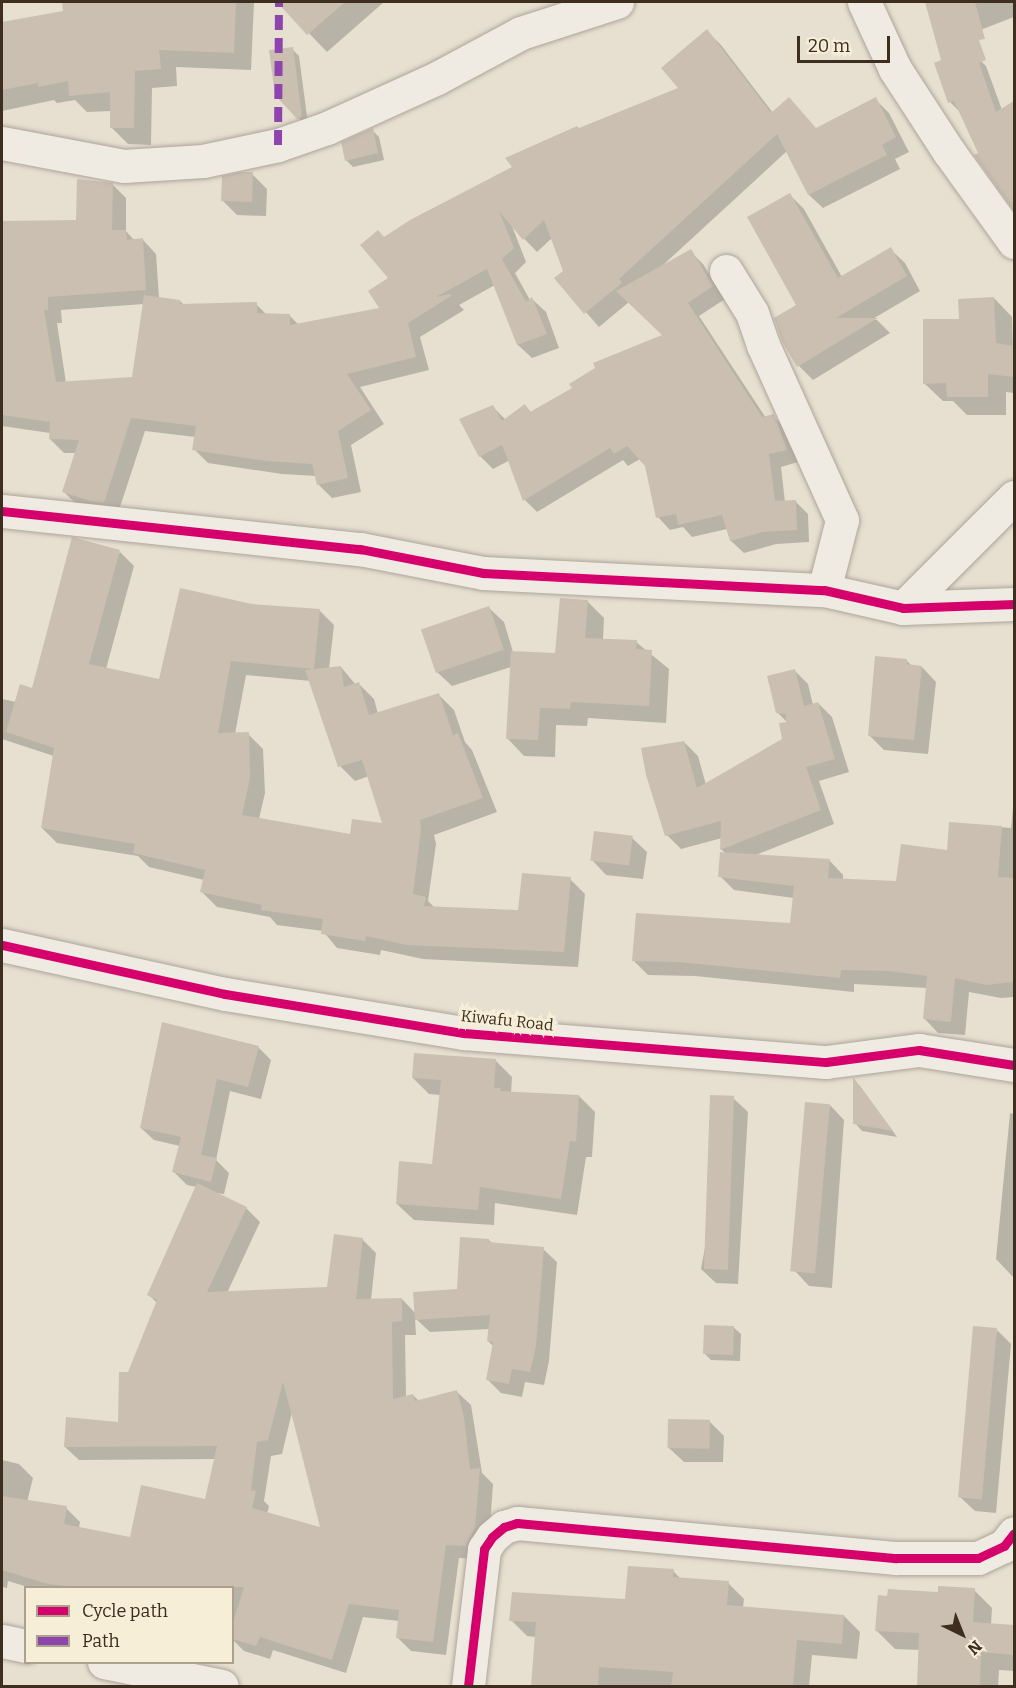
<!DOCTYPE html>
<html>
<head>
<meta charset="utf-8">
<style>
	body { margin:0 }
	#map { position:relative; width:1016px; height:1688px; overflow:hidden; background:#e7e0d1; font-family:Bitter,serif }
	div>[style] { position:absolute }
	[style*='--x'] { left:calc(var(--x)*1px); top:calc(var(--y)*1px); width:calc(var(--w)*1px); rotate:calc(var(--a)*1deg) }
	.shadow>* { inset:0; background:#0003 }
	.building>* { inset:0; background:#cbbfb2; transform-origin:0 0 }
	.roads { filter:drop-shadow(0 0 2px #ada599) drop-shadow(0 0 2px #ada599) }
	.minor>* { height:33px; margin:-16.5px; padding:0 16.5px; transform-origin:16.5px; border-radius:16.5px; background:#efebe3 }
	.quiet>* { height:8px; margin-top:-4px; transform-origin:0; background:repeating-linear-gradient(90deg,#8e44ad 0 15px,transparent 0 23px) }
	.cycleway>* { height:9px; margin:-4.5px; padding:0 4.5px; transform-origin:4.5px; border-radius:4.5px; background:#d6006c }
	span { translate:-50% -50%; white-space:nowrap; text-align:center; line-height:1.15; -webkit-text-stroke:6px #f7eed8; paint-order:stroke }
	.street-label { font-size:16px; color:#3d2e20 }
	.frame { position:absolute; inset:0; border:3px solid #3d2e20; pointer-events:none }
	.legend { position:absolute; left:24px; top:1586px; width:210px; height:78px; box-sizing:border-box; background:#f7eed8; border:2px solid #ada18e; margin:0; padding:8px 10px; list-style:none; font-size:18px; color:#3d2e20 }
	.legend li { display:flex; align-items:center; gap:12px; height:30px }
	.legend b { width:30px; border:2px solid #ada18e }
	.north { position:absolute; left:932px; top:1604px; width:60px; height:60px; -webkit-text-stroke:4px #f7eed8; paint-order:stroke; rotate:137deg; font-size:16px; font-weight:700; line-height:24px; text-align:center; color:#3d2e20 }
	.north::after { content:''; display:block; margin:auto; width:21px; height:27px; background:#3d2e20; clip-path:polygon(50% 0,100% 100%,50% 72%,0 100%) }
	.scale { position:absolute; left:797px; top:36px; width:93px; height:27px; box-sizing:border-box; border:3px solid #3d2e20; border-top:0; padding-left:8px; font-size:18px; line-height:21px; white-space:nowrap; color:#3d2e20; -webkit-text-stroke:4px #f7eed8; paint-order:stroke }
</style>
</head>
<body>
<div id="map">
	<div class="shadow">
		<div style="clip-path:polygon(63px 2px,254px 2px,251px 70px,176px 67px,177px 86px,152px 88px,151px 145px,128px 144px,111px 127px,111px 111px,87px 112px,75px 100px,57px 103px,54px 100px,2px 111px,2px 24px,64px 13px)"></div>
		<div style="clip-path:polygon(279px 2px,384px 2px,327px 52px)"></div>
		<div style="clip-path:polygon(927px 2px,1014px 2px,1014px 17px,949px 42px,935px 29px)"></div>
		<div style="clip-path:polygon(evenodd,707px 31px,721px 45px,773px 113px,817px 130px,875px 99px,889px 113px,909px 152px,895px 159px,900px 169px,823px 208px,809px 195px,787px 151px,662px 266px,690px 251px,703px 264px,725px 299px,699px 316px,766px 418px,773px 416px,786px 429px,798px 462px,781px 467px,785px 502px,795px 501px,808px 514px,809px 542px,776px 544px,744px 553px,731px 541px,727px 529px,692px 537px,683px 527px,670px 530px,658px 517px,646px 466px,640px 459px,628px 466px,623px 460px,537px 512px,525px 500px,510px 460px,493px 469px,480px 456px,493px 407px,506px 420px,525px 406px,532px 413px,664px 336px,629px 302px,599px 327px,556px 278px,565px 271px,552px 238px,537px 252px,512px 226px,526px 262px,515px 273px,530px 300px,532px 299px,546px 312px,559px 348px,532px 358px,518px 345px,495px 285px,459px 305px,464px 310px,420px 337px,429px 370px,360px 387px,384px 424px,351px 445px,361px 492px,332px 498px,318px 484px,316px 476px,282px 474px,208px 463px,194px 449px,195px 437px,145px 431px,117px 516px,78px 506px,64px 492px,77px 453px,64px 453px,50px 439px,50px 433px,2px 426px,2px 222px,77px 221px,112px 184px,126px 198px,126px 231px,135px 241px,143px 240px,156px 254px,159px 298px,180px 301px,184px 305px,256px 304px,267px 315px,289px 315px,299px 325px,381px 309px,391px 279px,385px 238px,579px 130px,680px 88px,707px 31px,144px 304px,133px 378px,66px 383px,57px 323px,62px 323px,61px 310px,144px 304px)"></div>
		<div style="clip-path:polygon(292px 49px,299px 56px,308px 124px,305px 125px,276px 94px)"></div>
		<div style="clip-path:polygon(974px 54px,986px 66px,1002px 110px,1014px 103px,1014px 208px,976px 155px,980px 153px,961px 113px,950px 102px)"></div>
		<div style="clip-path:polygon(372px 130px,379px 137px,384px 160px,353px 167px,346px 160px)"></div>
		<div style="clip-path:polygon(252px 174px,267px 189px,266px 216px,237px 215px,222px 200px)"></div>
		<div style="clip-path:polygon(790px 195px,804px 209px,842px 277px,890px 249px,905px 263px,920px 291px,871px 320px,877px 320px,890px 333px,813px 380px,799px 366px,798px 305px)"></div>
		<div style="clip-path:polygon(994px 298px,1012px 317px,1014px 393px,1006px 392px,1006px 415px,967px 415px,953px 401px,943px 401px,924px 383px,960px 320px)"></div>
		<div style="clip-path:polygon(evenodd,120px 552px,134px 566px,106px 669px,160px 681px,251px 605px,319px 610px,334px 625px,329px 669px,341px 667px,356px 685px,359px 684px,374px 699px,378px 714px,439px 695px,454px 710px,465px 742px,472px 750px,497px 812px,434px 835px,436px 844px,428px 901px,435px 908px,519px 912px,570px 879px,585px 894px,578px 967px,423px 959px,381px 950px,380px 955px,337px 948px,323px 931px,277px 925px,270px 917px,217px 907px,202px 892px,204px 880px,149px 867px,138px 856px,57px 843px,42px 828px,148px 787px,2px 739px,2px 699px,16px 702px,33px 690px,120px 552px,246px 675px,311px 681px,340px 766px,355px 781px,369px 776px,384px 825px,351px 836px,259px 819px,265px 793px,263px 749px,248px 734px,235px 734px,246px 675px)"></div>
		<div style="clip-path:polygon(587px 601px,604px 618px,603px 640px,636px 642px,669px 669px,666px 723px,588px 718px,587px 726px,556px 725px,555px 757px,524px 756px,507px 738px,511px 667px,452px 686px,437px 672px,489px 608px,504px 622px,513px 652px,556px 654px)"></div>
		<div style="clip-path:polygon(907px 661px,912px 666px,922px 667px,936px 682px,928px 754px,884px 750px,869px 735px)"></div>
		<div style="clip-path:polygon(794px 670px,808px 684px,813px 705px,818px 703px,832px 717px,849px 772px,819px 781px,834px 824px,753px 856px,829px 860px,843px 875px,843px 880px,898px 883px,948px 852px,951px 823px,1011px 828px,1014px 798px,1014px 997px,1001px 998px,969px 992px,965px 1035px,938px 1033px,924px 1018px,927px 988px,854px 984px,854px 992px,695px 976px,648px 975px,634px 961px,792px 925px,794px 898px,734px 890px,720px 876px,726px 854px,721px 849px,722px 838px,681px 849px,667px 835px,684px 742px,698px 756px,706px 785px,784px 740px,788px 723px,777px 712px)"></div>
		<div style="clip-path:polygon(632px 838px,647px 852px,643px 879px,606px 875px,592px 860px)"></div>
		<div style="clip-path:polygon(evenodd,258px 1047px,271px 1060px,261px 1099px,230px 1091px,216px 1160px,229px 1173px,224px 1194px,215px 1193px,246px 1208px,260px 1222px,227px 1293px,329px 1288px,362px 1239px,376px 1253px,371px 1300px,402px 1299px,416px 1314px,459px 1290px,489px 1240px,492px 1243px,543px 1249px,557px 1262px,549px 1361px,544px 1385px,525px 1382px,522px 1397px,501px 1393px,488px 1380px,493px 1346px,488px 1341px,490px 1329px,430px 1332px,415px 1318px,416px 1335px,405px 1335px,406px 1397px,413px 1395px,419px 1401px,457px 1392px,471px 1405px,482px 1473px,493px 1484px,489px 1542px,480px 1559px,459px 1558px,446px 1655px,411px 1651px,397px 1637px,399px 1621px,363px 1617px,346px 1673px,273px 1650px,270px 1659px,244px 1651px,232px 1639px,232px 1588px,31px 1588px,8px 1581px,7px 1588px,2px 1587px,2px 1460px,19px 1464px,33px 1478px,27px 1502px,66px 1508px,80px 1522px,79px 1528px,131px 1539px,206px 1501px,216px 1459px,79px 1460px,65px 1447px,120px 1423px,129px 1374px,157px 1303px,149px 1295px,197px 1187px,187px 1185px,174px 1172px,180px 1146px,154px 1140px,141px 1128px,258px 1047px,292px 1412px,322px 1530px,267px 1514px,269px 1506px,264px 1501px,271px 1456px,282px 1454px,292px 1412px)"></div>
		<div style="clip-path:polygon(495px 1060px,512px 1077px,511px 1093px,579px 1096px,595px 1112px,592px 1157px,586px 1157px,577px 1215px,495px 1203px,494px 1225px,414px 1220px,397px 1204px,433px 1165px,441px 1095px,429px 1094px,413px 1078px)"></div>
		<div style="clip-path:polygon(854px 1081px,860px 1086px,897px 1137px,862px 1131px,855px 1123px)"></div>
		<div style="clip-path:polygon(733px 1098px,748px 1112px,738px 1284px,716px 1283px,701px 1269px)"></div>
		<div style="clip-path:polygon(830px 1105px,844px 1120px,832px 1288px,809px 1286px,795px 1271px)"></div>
		<div style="clip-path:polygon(1010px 1113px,1014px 1114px,1014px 1278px,996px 1259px)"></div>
		<div style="clip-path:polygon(733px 1327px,741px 1334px,740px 1361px,711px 1360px,704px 1353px)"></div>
		<div style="clip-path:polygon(997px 1330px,1011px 1344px,996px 1513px,975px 1511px,960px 1497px)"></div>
		<div style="clip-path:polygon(709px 1421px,724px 1436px,723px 1462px,684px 1462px,669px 1448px)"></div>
		<div style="clip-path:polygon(673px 1571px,681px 1579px,728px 1583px,744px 1599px,743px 1607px,844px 1616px,860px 1632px,857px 1659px,812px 1655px,809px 1686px,533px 1686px,536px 1637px,527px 1636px,511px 1620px,626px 1601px)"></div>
		<div style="clip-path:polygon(974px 1590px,992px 1608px,991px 1625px,1014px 1626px,1014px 1671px,999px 1670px,998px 1686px,918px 1686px,920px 1650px,895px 1649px,877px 1631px,939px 1594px)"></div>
	</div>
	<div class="building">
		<div style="clip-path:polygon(62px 2px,236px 2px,234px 53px,159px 50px,161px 69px,135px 71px,134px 128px,110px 128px,110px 92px,69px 96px,68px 81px,38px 87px,38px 83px,2px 90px,2px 22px,63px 11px)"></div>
		<div style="clip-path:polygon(277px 2px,345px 2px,307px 35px)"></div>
		<div style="clip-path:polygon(925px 2px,975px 2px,985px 39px,979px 40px,986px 60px,979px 63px,996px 112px,1014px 101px,1014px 211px,974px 155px,978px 153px,954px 101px,948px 103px,934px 63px,941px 60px)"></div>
		<div style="clip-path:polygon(707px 29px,771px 113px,789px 97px,816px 128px,876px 97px,896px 137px,882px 145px,887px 155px,808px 195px,777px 134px,619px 279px,622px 283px,584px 314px,554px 278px,563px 271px,544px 220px,523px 240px,499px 211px,514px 248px,502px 259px,526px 302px,532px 297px,547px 334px,517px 345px,487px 269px,436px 297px,450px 294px,451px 296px,408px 323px,416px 357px,347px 374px,371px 410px,338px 431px,348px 478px,317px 485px,312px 464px,267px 461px,192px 450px,196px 426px,131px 418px,104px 503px,90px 501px,62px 492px,79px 440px,49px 439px,50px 422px,2px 415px,2px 221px,76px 220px,77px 179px,113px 183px,112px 230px,126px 230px,127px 240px,143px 238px,146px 290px,48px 297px,48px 310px,44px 310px,56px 382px,132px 377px,144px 295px,180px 300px,180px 304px,257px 302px,257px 313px,290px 314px,290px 325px,379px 308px,368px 291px,388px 278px,360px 245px,378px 230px,384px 237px,410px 220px,512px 167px,505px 158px,577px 126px,579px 128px,678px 88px,661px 68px)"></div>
		<div style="clip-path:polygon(293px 47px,302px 117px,297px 119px,275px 95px,269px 50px)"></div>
		<div style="clip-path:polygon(373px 128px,378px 153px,345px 161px,341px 142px)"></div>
		<div style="clip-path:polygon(240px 172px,253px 172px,252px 202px,221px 201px,222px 176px)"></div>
		<div style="clip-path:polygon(790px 193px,838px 278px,891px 247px,907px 276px,836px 318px,878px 318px,797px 367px,782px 341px,774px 318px,796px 305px,747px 217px)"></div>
		<div style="clip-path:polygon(691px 249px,713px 286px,688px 303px,762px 417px,774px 414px,787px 450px,769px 454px,775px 501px,796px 500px,797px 530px,763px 532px,730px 541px,722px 515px,678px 525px,676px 514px,656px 518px,645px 466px,627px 446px,614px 454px,610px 448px,523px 501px,502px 445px,479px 457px,459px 419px,493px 405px,502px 421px,525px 404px,530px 412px,572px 388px,569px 384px,595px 368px,593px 363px,662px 335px,616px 291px)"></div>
		<div style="clip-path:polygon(994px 297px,996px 343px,1014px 346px,1014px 377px,988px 374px,988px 397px,947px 397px,946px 383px,923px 384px,923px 319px,959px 319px,958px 299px)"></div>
		<div style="clip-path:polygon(72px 537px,120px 550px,89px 664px,159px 679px,180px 588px,252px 604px,320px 609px,314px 669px,231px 661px,218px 733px,249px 732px,250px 778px,242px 815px,350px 834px,352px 819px,382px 823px,362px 760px,338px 767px,305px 670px,341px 666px,344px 687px,359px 682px,369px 715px,439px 693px,453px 735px,458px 733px,483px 798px,420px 820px,421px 829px,413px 894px,426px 897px,424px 906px,518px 910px,522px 873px,571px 877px,564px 952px,407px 945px,366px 936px,365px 941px,321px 934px,323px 919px,261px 910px,262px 905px,200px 892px,205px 870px,133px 853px,135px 844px,41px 828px,54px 748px,6px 732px,20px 684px,32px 688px)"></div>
		<div style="clip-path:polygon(560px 598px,588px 600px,585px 638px,637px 640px,636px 649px,652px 650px,649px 706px,571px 702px,570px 709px,540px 708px,538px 740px,506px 739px,511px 651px,555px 653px)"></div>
		<div style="left:489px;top:606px;width:46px;height:72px;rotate:71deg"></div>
		<div style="clip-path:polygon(875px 656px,907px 659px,907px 664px,922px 666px,914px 740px,868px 736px)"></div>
		<div style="clip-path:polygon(795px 669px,804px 706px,818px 702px,835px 759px,806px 767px,821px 810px,720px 850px,721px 821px,665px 836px,646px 775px,641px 748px,684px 741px,697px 788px,782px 739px,779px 723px,786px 722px,786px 714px,776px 713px,767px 676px)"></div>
		<div style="clip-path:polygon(949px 822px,1002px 826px,998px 877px,1014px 878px,1014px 982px,986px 985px,955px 978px,951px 1022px,923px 1019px,927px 976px,889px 971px,841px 970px,840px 978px,679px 962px,632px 961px,636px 913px,790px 923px,794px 886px,718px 877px,720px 852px,830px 859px,828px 878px,896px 881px,901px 844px,947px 850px)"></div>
		<div style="left:594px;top:831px;width:39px;height:30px;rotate:7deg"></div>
		<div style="clip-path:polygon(162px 1022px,259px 1046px,248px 1087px,217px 1079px,201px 1155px,217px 1158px,211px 1182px,172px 1172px,181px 1137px,140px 1128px)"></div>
		<div style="clip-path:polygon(414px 1053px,496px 1059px,494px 1088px,501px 1088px,500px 1091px,579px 1095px,576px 1142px,570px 1141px,561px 1199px,480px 1187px,478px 1210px,396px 1204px,399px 1161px,432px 1164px,441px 1080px,412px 1078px)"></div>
		<div style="clip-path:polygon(853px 1077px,893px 1131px,853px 1124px)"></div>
		<div style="left:710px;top:1095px;width:24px;height:174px;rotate:2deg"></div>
		<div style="left:805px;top:1102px;width:25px;height:170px;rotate:5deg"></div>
		<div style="clip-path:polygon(evenodd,197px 1183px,247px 1207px,207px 1292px,327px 1287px,334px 1234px,363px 1238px,356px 1299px,402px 1298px,402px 1321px,392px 1322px,393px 1399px,413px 1394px,415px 1401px,457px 1390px,464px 1417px,470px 1469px,480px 1468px,475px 1528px,466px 1546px,446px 1545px,433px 1642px,396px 1638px,399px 1610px,349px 1604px,332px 1660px,260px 1637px,256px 1646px,232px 1639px,232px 1626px,244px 1587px,77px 1587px,48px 1584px,2px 1570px,2px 1496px,67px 1506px,64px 1524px,130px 1537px,141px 1485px,205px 1499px,217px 1446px,64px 1447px,66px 1417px,118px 1422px,119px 1372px,128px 1372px,157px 1300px,147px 1295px,197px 1183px,283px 1382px,294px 1424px,320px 1527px,252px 1508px,256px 1491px,251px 1490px,257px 1442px,268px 1440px,283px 1382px)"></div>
		<div style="clip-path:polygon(460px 1237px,489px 1239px,489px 1242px,544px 1247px,536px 1346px,530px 1372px,512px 1369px,509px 1384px,486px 1380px,493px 1342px,487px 1341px,490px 1315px,415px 1320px,413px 1292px,457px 1289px)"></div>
		<div style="left:704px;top:1325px;width:30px;height:29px;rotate:2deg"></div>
		<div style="left:973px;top:1326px;width:24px;height:172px;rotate:5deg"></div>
		<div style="left:668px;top:1419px;width:42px;height:29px;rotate:1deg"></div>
		<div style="clip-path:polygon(628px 1566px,674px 1569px,673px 1577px,729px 1581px,727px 1605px,844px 1615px,842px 1644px,797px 1640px,793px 1686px,671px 1686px,673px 1672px,599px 1667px,598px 1686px,531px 1686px,536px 1622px,509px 1621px,512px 1592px,625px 1599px)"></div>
		<div style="clip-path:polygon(938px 1586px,975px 1588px,973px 1622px,1014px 1625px,1014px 1655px,981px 1652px,980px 1686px,917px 1686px,919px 1633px,875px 1631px,878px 1595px,887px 1596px,888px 1589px,938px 1592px)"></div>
	</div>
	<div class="roads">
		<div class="minor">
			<div style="--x:864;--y:2;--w:74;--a:65.2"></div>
			<div style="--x:895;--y:69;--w:99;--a:57"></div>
			<div style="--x:949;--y:152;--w:111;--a:54.2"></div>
			<div style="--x:2;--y:143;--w:124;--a:10.7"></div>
			<div style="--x:124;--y:166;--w:79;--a:-3.6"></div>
			<div style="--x:203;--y:161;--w:77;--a:-12"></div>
			<div style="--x:278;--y:145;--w:52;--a:-19.1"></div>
			<div style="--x:327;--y:128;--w:121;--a:-24.4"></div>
			<div style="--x:437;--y:78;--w:95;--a:-28.2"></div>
			<div style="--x:521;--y:33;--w:101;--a:-17.9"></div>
			<div style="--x:726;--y:271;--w:49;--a:58.2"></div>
			<div style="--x:752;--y:313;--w:34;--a:71"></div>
			<div style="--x:763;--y:345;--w:192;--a:65.7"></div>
			<div style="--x:842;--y:520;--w:72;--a:104.4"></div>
			<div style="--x:2;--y:511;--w:360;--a:6.1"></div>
			<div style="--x:360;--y:549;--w:125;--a:11"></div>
			<div style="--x:483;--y:573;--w:341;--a:2.9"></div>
			<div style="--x:824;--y:590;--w:81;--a:12.8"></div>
			<div style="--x:903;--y:608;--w:111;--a:-2.1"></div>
			<div style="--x:903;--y:608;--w:157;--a:-45"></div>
			<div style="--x:2;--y:945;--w:228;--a:12.4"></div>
			<div style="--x:225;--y:994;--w:242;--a:9.3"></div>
			<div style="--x:464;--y:1033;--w:363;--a:4.6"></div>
			<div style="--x:826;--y:1062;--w:94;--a:-7.4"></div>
			<div style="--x:919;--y:1050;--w:96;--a:9"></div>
			<div style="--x:2;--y:1641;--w:25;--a:12"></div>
			<div style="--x:104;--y:1662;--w:120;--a:11.5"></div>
			<div style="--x:468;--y:1686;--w:138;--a:-83.3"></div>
			<div style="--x:484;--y:1549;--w:14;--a:-56"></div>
			<div style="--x:492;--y:1537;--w:16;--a:-40"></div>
			<div style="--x:504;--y:1527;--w:14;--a:-17"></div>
			<div style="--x:517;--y:1523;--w:381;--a:5.3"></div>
			<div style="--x:896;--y:1558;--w:82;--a:0"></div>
			<div style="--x:978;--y:1558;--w:29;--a:-25"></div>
			<div style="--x:1004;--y:1546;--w:16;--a:-52"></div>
		</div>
	</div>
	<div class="quiet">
		<div style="--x:278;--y:145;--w:143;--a:-89.6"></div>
	</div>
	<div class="cycleway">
		<div style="--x:2;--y:511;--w:360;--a:6.1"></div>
		<div style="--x:360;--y:549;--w:125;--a:11"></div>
		<div style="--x:483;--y:573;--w:341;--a:2.9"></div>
		<div style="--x:824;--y:590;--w:81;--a:12.8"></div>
		<div style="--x:903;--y:608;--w:111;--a:-2.1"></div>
		<div style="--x:2;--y:945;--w:228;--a:12.4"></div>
		<div style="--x:225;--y:994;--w:242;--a:9.3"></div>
		<div style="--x:464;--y:1033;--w:363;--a:4.6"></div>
		<div style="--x:826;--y:1062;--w:94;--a:-7.4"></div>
		<div style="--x:919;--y:1050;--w:96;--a:9"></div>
		<div style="--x:468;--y:1686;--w:138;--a:-83.3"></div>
		<div style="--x:484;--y:1549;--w:14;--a:-56"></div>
		<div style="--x:492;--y:1537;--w:16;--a:-40"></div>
		<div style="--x:504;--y:1527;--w:14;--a:-17"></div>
		<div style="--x:517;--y:1523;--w:381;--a:5.3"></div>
		<div style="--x:896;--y:1558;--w:82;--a:0"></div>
		<div style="--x:978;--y:1558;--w:29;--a:-25"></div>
		<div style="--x:1004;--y:1546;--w:16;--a:-52"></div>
	</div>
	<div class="street-label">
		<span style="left:507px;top:1021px;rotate:6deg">Kiwafu Road</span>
	</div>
	<div class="frame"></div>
	<ul class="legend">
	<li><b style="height:8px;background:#d6006c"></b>Cycle path</li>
	<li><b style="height:8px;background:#8e44ad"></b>Path</li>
	</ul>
	<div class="north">N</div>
	<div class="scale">20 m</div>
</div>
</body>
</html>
